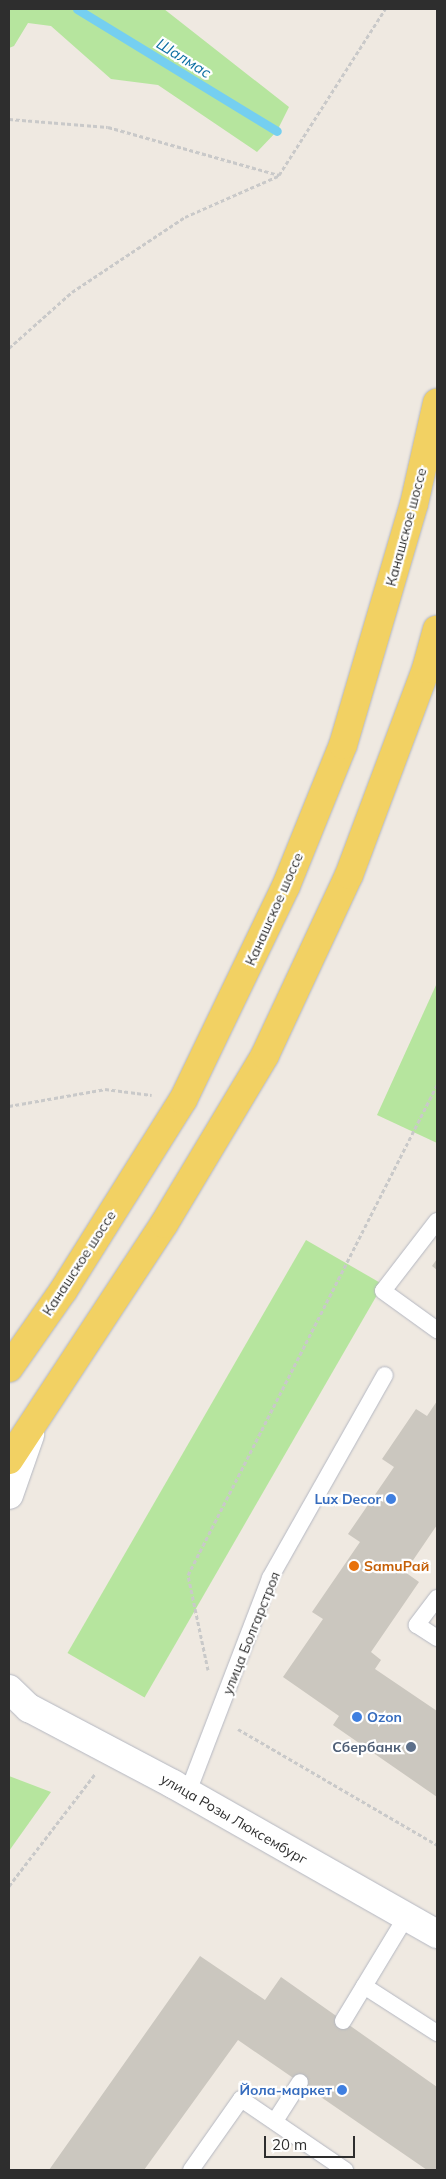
<!DOCTYPE html>
<html>
<head>
<meta charset="utf-8">
<style>
	body { margin:0 }
	#map { position:relative; width:446px; height:2179px; overflow:hidden; background:#efe9e1; font-family:Mulish,sans-serif }
	div>[style] { position:absolute }
	[style*='--x'] { left:calc(var(--x)*1px); top:calc(var(--y)*1px); width:calc(var(--w)*1px); rotate:calc(var(--a)*1deg) }
	.green>* { inset:0; background:#b6e59e; transform-origin:0 0 }
	.stream>* { height:9px; margin:-4.5px; padding:0 4.5px; transform-origin:4.5px; border-radius:4.5px; background:#75cff0 }
	.building>* { inset:0; background:#cbc7bf }
	.path>* { height:3px; margin-top:-1.5px; transform-origin:0; background:repeating-linear-gradient(90deg,#c9c9c9 0 4px,transparent 0 6.5px) }
	.roads { filter:drop-shadow(0 0 1px #b4b7c1) drop-shadow(0 0 1px #b4b7c1) }
	.lane>* { height:16px; margin:-8px; padding:0 8px; transform-origin:8px; border-radius:8px; background:#fff }
	.secondary>* { height:28px; margin:-14px; padding:0 14px; transform-origin:14px; border-radius:14px; background:#fff }
	.primary>* { height:28px; margin:-14px; padding:0 14px; transform-origin:14px; border-radius:14px; background:#f2d163 }
	.dots>* { width:14px; height:14px; translate:-50% -50%; box-sizing:border-box; border:2px solid #fff; border-radius:50% }
	span { translate:-50% -50%; white-space:nowrap; text-align:center; line-height:1.15; -webkit-text-stroke:4.5px #fff; paint-order:stroke }
	.street-label { font-size:14px; color:#2e2e2e }
	.shop-label { font-size:14px; color:#366cbe; font-weight:700 }
	.right { translate:-100% -50%; text-align:right }
	.left { translate:0 -50%; text-align:left }
	.food-label { font-size:14px; color:#c56008; font-weight:700 }
	.service-label { font-size:14px; color:#4e5e75; font-weight:700 }
	.water-label { font-size:15px; color:#0d6fa3; font-style:italic }
	.frame { position:absolute; inset:0; border:10px solid #2e2e2e; pointer-events:none }
	.scale { position:absolute; left:264px; top:2136px; width:91px; height:22px; box-sizing:border-box; border:2px solid #2e2e2e; border-top:0; padding-left:6px; font-size:15px; line-height:18px; white-space:nowrap; color:#2e2e2e; -webkit-text-stroke:4px #fff; paint-order:stroke }
</style>
</head>
<body>
<div id="map">
	<div class="green">
		<div style="clip-path:polygon(9px 9px,164px 9px,289px 107px,277px 131px,257px 152px,158px 85px,111px 79px,51px 26px,28px 23px,14px 46px,9px 48px)"></div>
		<div style="clip-path:polygon(437px 983px,437px 1143px,377px 1115px)"></div>
		<div style="left:306px;top:1240px;width:89px;height:477px;rotate:30deg"></div>
		<div style="clip-path:polygon(9px 1776px,51px 1792px,9px 1851px)"></div>
	</div>
	<div class="stream">
		<div style="--x:77;--y:9;--w:234;--a:31.4"></div>
	</div>
	<div class="building">
		<div style="clip-path:polygon(437px 1259px,437px 1270px,432px 1266px)"></div>
		<div style="clip-path:polygon(437px 1401px,437px 1525px,405px 1572px,419px 1582px,371px 1652px,381px 1660px,375px 1669px,437px 1711px,437px 1797px,333px 1725px,339px 1716px,283px 1677px,323px 1619px,312px 1612px,360px 1542px,348px 1534px,394px 1467px,382px 1459px,416px 1409px,427px 1416px)"></div>
		<div style="clip-path:polygon(200px 1956px,265px 2000px,281px 1977px,437px 2087px,437px 2170px,427px 2170px,238px 2040px,144px 2170px,49px 2170px)"></div>
	</div>
	<div class="path">
		<div style="--x:9;--y:119;--w:99;--a:4.6"></div>
		<div style="--x:108;--y:127;--w:178;--a:15.7"></div>
		<div style="--x:279;--y:175;--w:197;--a:-57.4"></div>
		<div style="--x:9;--y:348;--w:84;--a:-41.6"></div>
		<div style="--x:72;--y:292;--w:136;--a:-33.6"></div>
		<div style="--x:185;--y:217;--w:102;--a:-23.8"></div>
		<div style="--x:9;--y:1106;--w:97;--a:-10"></div>
		<div style="--x:105;--y:1089;--w:47;--a:7.3"></div>
		<div style="--x:208;--y:1670;--w:97;--a:-101.9"></div>
		<div style="--x:188;--y:1575;--w:550;--a:-63.06"></div>
		<div style="--x:238;--y:1729;--w:230;--a:30.2"></div>
		<div style="--x:9;--y:1886;--w:141;--a:-52.5"></div>
	</div>
	<div class="roads">
		<div class="lane">
			<div style="--x:437;--y:1221;--w:88;--a:127.6"></div>
			<div style="--x:383;--y:1291;--w:67;--a:35.8"></div>
			<div style="--x:437;--y:1598;--w:34;--a:127"></div>
			<div style="--x:417;--y:1625;--w:24;--a:33"></div>
			<div style="--x:188;--y:1792;--w:229;--a:-69"></div>
			<div style="--x:270;--y:1578;--w:233;--a:-60.5"></div>
			<div style="--x:364;--y:1986;--w:87;--a:32.8"></div>
			<div style="--x:343;--y:2021;--w:122;--a:-58.8"></div>
			<div style="--x:275;--y:2121;--w:46;--a:-57.3"></div>
			<div style="--x:191;--y:2170;--w:87;--a:-54.8"></div>
			<div style="--x:241;--y:2099;--w:126;--a:34.3"></div>
		</div>
		<div class="secondary">
			<div style="--x:9;--y:1495;--w:64;--a:-70.7"></div>
			<div style="--x:9;--y:1689;--w:28;--a:44"></div>
			<div style="--x:29;--y:1708;--w:163;--a:27.8"></div>
			<div style="--x:173;--y:1784;--w:304;--a:29.6"></div>
		</div>
		<div class="primary">
			<div style="--x:9;--y:1368;--w:94;--a:-55"></div>
			<div style="--x:63;--y:1291;--w:226;--a:-57.9"></div>
			<div style="--x:183;--y:1100;--w:237;--a:-64.3"></div>
			<div style="--x:286;--y:886;--w:152;--a:-68"></div>
			<div style="--x:343;--y:745;--w:251;--a:-73.6"></div>
			<div style="--x:414;--y:504;--w:104;--a:-77.2"></div>
			<div style="--x:9;--y:1460;--w:282;--a:-56.7"></div>
			<div style="--x:164;--y:1224;--w:197;--a:-59.1"></div>
			<div style="--x:265;--y:1055;--w:199;--a:-65"></div>
			<div style="--x:349;--y:875;--w:220;--a:-69.5"></div>
			<div style="--x:426;--y:669;--w:41;--a:-74.6"></div>
		</div>
	</div>
	<div class="dots">
		<div style="left:391px;top:1499px;background:#3f7fe0"></div>
		<div style="left:354px;top:1566px;background:#e8710a"></div>
		<div style="left:357px;top:1717px;background:#3f7fe0"></div>
		<div style="left:411px;top:1747px;background:#5c6f8a"></div>
		<div style="left:342px;top:2090px;background:#3f7fe0"></div>
	</div>
	<div class="street-label">
		<span style="left:406px;top:527px;rotate:-75deg">Канашское шоссе</span>
		<span style="left:274px;top:909px;rotate:-66deg">Канашское шоссе</span>
		<span style="left:79px;top:1263px;rotate:-57deg">Канашское шоссе</span>
		<span style="left:251px;top:1633px;rotate:-68deg">улица Болгарстроя</span>
		<span style="left:234px;top:1819px;rotate:30deg">улица Розы Люксембург</span>
	</div>
	<div class="shop-label">
		<span class="right" style="left:381px;top:1499px">Lux Decor</span>
		<span class="left" style="left:367px;top:1717px">Ozon</span>
		<span class="right" style="left:332px;top:2090px">Йола-маркет</span>
	</div>
	<div class="food-label">
		<span class="left" style="left:364px;top:1566px">SamuРай</span>
	</div>
	<div class="service-label">
		<span class="right" style="left:401px;top:1747px">Сбербанк</span>
	</div>
	<div class="water-label">
		<span style="left:184px;top:58px;rotate:32deg">Шалмас</span>
	</div>
	<div class="frame"></div>
	<div class="scale">20 m</div>
</div>
</body>
</html>
